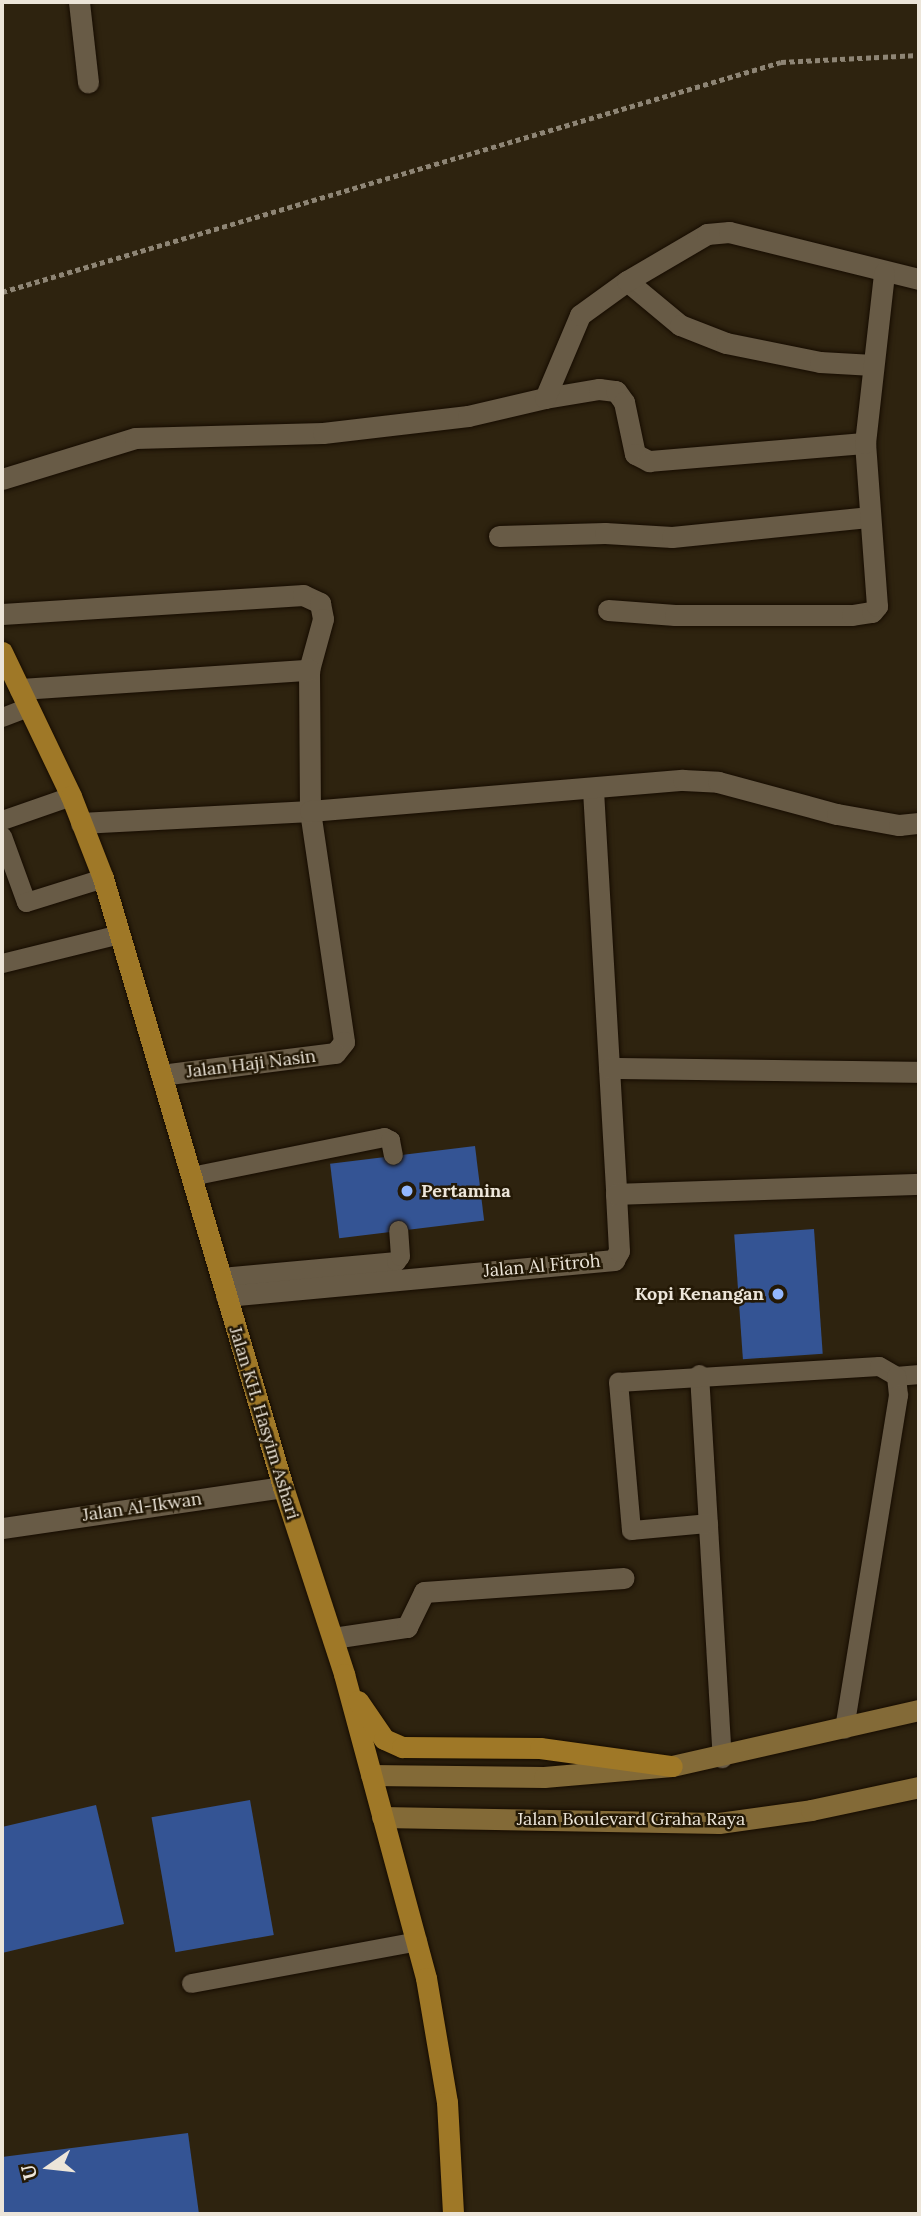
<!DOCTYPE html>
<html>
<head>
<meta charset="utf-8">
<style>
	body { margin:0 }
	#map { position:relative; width:921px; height:2216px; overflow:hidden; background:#2e230f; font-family:Lora,serif }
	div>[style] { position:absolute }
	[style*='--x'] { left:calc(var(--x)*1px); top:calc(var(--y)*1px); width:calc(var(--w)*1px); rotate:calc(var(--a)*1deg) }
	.building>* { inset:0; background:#345494; transform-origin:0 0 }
	.path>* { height:4.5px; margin-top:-2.25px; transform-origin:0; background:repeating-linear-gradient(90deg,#8e8575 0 5px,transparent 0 8.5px) }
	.roads { filter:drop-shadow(0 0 2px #160c00) drop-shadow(0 0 2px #160c00) }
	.service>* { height:19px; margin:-9.5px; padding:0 9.5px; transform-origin:9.5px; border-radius:9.5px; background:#685b46 }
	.minor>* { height:21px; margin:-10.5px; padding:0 10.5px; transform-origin:10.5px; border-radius:10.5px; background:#685b46 }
	.secondary>* { height:21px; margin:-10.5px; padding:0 10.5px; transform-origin:10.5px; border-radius:10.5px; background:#836a37 }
	.primary>* { height:21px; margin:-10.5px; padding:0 10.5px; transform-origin:10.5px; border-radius:10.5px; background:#9f7827 }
	.dots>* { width:19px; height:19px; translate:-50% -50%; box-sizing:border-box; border:4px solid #241906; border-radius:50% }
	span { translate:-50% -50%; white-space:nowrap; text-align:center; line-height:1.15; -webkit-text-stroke:5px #241906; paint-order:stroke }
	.street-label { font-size:18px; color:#ece5d9 }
	.poi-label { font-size:18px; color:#ece5d9; font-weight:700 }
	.left { translate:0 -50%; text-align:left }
	.right { translate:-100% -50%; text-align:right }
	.frame { position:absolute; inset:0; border:4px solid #ece5d9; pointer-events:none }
	.north { position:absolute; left:14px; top:2132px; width:70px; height:70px; -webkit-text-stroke:5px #241906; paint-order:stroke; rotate:256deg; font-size:19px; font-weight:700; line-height:28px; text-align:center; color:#ece5d9 }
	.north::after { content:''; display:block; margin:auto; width:24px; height:32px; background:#ece5d9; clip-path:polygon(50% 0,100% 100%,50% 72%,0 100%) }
</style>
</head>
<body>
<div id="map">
	<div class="building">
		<div style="left:475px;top:1146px;width:75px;height:146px;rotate:83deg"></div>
		<div style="left:814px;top:1229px;width:125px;height:80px;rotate:86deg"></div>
		<div style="left:250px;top:1800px;width:137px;height:100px;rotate:80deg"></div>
		<div style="clip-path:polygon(96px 1805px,124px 1924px,2px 1953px,2px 1827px)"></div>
		<div style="clip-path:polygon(188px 2133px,199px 2214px,2px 2214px,2px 2157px)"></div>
	</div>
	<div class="path">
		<div style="--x:2;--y:292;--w:812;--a:-16.45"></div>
		<div style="--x:781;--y:62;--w:138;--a:-2.9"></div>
	</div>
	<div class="roads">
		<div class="service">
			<div style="--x:2;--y:717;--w:28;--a:-21"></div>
			<div style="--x:2;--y:820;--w:73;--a:-19.2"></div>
			<div style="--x:2;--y:836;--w:70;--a:70"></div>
			<div style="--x:26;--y:902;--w:81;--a:-17.3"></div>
			<div style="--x:2;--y:963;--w:121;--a:-13.9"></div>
			<div style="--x:191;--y:1176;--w:197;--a:-11.4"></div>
			<div style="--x:384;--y:1137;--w:7;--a:27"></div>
			<div style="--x:390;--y:1140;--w:15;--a:79"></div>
			<div style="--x:221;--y:1277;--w:176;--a:-5.2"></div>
			<div style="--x:396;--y:1261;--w:6;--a:-51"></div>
			<div style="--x:400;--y:1256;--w:26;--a:-94"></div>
			<div style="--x:699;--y:1374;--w:385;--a:86.6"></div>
			<div style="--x:896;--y:1376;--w:23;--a:-5"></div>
			<div style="--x:708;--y:1523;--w:77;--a:174.8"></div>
			<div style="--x:631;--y:1530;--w:149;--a:-95"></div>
			<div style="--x:618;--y:1382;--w:261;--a:-3.5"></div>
			<div style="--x:879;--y:1366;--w:20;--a:30"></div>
			<div style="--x:896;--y:1376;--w:19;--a:84"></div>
			<div style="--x:898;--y:1395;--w:338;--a:99.2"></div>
			<div style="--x:191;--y:1983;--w:230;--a:-10.5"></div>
		</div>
		<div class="minor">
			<div style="--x:79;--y:2;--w:81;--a:83.6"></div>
			<div style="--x:627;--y:281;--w:69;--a:39.7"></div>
			<div style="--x:680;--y:325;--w:49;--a:21.4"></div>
			<div style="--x:726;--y:343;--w:96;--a:11.4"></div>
			<div style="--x:820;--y:362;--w:53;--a:3.2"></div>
			<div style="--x:545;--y:398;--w:55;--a:-9.5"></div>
			<div style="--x:599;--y:389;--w:17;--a:7"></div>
			<div style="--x:616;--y:391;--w:14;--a:54"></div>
			<div style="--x:624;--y:402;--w:53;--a:78.1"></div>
			<div style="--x:635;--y:454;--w:16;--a:27"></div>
			<div style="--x:649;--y:461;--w:217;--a:-4.8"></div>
			<div style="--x:2;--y:479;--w:139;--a:-17.1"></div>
			<div style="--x:135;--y:438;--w:188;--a:-1.5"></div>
			<div style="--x:323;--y:433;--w:146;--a:-6.7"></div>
			<div style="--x:468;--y:416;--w:79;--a:-13.2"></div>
			<div style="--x:545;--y:398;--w:90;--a:-67.1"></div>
			<div style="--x:580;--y:315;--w:58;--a:-35.9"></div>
			<div style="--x:627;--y:281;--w:93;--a:-30.4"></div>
			<div style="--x:707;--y:234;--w:22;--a:-5"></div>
			<div style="--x:729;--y:232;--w:196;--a:13.9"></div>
			<div style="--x:499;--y:536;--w:106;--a:-1.6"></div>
			<div style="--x:605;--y:533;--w:67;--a:3.4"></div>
			<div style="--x:672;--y:537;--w:199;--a:-5.8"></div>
			<div style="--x:608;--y:610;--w:67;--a:4.3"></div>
			<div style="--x:675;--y:615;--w:177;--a:0"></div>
			<div style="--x:852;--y:615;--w:20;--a:-9"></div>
			<div style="--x:872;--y:612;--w:8;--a:-50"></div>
			<div style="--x:877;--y:606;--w:163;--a:-94.2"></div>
			<div style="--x:865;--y:443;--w:171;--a:-83.6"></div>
			<div style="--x:2;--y:614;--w:302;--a:-3.6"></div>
			<div style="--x:303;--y:595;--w:19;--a:25"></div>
			<div style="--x:320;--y:603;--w:16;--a:79"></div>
			<div style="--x:323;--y:619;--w:53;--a:105.4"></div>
			<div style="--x:309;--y:670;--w:141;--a:89.6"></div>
			<div style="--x:310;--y:811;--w:233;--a:81.6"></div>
			<div style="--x:344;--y:1042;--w:14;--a:129"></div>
			<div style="--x:335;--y:1053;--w:175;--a:172.8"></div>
			<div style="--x:20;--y:689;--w:290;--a:-3.8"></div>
			<div style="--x:593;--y:790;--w:405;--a:86.7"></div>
			<div style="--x:81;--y:823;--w:229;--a:-3"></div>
			<div style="--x:310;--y:811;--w:374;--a:-4.8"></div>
			<div style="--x:683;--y:780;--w:35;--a:3"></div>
			<div style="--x:718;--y:782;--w:123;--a:15.1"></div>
			<div style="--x:837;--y:814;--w:63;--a:10.1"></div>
			<div style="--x:899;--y:825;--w:20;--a:-6"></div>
			<div style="--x:609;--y:1068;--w:310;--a:0.7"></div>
			<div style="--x:226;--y:1296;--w:390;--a:-5.3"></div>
			<div style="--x:614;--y:1260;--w:10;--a:-61"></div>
			<div style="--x:619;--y:1251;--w:57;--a:-93"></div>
			<div style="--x:616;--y:1194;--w:303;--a:-1.9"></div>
			<div style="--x:2;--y:1528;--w:284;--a:-8.3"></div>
			<div style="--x:333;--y:1638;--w:75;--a:-8.5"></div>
			<div style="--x:407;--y:1627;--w:39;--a:-64"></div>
			<div style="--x:424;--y:1592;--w:200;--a:-4"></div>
		</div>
		<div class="secondary">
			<div style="--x:371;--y:1775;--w:173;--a:0.7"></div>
			<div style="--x:544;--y:1777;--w:128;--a:-4.9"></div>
			<div style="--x:672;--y:1766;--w:253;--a:-12.8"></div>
			<div style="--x:382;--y:1817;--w:337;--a:1"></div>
			<div style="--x:719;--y:1823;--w:93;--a:-8"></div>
			<div style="--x:811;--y:1810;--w:110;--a:-12"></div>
		</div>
		<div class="primary">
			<div style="--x:2;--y:652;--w:160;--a:64.4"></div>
			<div style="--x:71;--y:796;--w:88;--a:68.7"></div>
			<div style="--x:103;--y:878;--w:635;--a:73.53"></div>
			<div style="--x:283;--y:1487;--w:197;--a:71.9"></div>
			<div style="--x:344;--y:1674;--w:315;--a:74.9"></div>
			<div style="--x:426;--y:1978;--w:126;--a:80.4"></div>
			<div style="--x:447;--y:2102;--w:112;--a:86.9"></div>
			<div style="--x:358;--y:1701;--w:46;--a:55.6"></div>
			<div style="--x:384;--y:1739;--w:20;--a:24"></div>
			<div style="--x:402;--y:1747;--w:138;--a:0.4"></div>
			<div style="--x:540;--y:1748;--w:133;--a:7.8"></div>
		</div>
	</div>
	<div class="dots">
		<div style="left:407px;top:1191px;background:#93b7fd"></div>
		<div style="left:778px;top:1294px;background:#93b7fd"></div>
	</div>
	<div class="street-label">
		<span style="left:251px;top:1064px;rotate:-7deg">Jalan Haji Nasin</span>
		<span style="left:542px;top:1266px;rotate:-5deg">Jalan Al Fitroh</span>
		<span style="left:264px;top:1423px;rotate:73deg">Jalan KH. Hasyim Ashari</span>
		<span style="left:142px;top:1507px;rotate:-8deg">Jalan Al-Ikwan</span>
		<span style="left:631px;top:1819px">Jalan Boulevard Graha Raya</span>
	</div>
	<div class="poi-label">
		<span class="left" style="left:421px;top:1191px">Pertamina</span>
		<span class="right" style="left:764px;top:1294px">Kopi Kenangan</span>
	</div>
	<div class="frame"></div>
	<div class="north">U</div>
</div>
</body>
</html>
